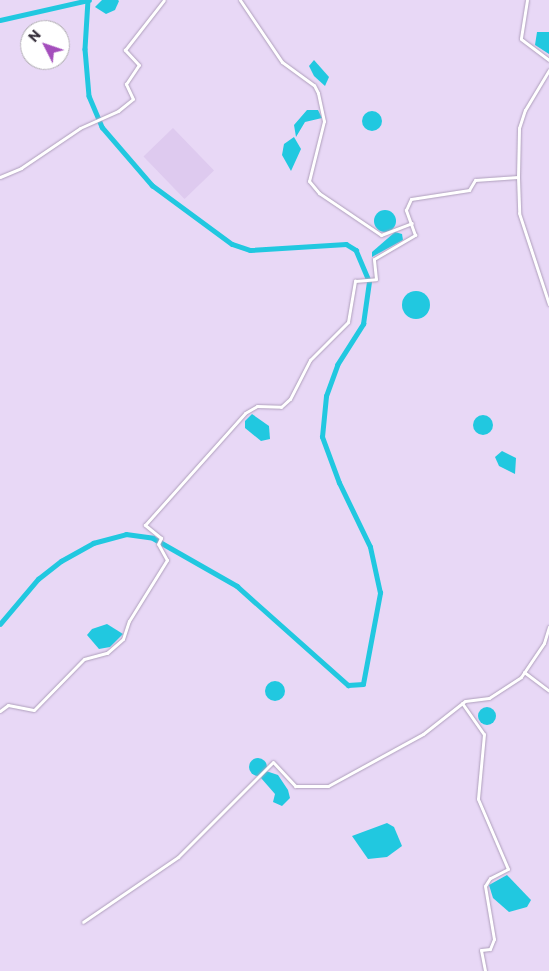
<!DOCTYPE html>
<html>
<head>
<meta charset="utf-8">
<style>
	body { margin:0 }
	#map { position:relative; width:549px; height:971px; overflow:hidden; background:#e8d8f6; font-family:Commissioner,sans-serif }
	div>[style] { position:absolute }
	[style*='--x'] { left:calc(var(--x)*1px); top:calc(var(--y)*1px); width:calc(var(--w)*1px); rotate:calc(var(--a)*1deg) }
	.built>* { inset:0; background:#decaef; transform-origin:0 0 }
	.water>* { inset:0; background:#21c8e0 }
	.round { border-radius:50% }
	.canal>* { height:4.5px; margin:-2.25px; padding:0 2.25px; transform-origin:2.25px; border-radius:2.25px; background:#21c8e0 }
	.roads { filter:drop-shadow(0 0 1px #af9fbc) drop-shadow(0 0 1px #af9fbc) }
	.minor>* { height:3px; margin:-1.5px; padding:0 1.5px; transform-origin:1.5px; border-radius:1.5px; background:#fff }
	span { translate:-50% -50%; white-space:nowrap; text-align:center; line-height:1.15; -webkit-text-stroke:4.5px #fff; paint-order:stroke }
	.north { position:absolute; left:20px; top:20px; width:50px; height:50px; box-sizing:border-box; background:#fff; border:1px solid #afacb1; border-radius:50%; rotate:311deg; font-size:14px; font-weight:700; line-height:20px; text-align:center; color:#362f3b }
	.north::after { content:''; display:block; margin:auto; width:18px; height:22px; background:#a44ebc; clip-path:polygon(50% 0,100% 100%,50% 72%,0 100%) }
</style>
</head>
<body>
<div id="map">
	<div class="built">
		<div style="left:173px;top:128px;width:59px;height:41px;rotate:46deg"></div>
	</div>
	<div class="water">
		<div style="clip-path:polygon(102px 0,118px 0,119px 1px,115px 10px,106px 14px,95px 7px)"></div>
		<div style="clip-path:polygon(537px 32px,549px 32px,549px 54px,535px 45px)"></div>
		<div style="clip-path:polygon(314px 60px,329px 77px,325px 86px,314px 76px,309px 66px)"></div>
		<div style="clip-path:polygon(307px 110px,318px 110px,322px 118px,305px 122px,296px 137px,294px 125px)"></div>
		<div class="round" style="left:362px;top:111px;width:20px;height:20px"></div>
		<div style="clip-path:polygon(294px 137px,301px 149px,291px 171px,282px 155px,284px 144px)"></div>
		<div class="round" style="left:374px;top:210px;width:22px;height:22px"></div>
		<div style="clip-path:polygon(395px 232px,402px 234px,403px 240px,372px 257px,372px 252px)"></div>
		<div class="round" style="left:402px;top:291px;width:28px;height:28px"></div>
		<div style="clip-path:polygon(252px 414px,269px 426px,270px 439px,261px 441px,245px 428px,245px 421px)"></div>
		<div class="round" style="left:473px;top:415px;width:20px;height:20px"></div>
		<div style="clip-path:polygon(502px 451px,516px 458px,515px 474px,499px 466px,495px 457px)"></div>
		<div style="clip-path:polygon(107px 624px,123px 634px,110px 647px,99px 649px,87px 635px,92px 629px)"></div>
		<div class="round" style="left:265px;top:681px;width:20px;height:20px"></div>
		<div class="round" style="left:478px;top:707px;width:18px;height:18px"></div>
		<div class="round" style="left:249px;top:758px;width:18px;height:18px"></div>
		<div style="clip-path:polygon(266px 771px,278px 775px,288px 790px,290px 798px,282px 806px,273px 802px,275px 794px,261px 778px)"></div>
		<div style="clip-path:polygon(387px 823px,394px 827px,402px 846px,387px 857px,368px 859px,352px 836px)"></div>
		<div style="clip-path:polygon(507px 875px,531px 900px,527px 907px,509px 912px,493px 898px,489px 885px)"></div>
	</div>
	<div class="canal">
		<div style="--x:88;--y:0;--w:49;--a:93.5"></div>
		<div style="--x:85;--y:49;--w:47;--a:85.1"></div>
		<div style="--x:89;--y:96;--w:34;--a:67"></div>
		<div style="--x:102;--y:127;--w:77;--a:49.2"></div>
		<div style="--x:152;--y:185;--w:99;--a:36.4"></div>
		<div style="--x:232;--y:244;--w:19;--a:18"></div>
		<div style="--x:250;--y:250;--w:96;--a:-3.6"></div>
		<div style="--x:346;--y:244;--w:12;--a:31"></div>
		<div style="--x:356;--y:250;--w:30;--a:67"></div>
		<div style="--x:0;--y:20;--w:91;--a:-12.7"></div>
		<div style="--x:0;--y:624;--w:59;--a:-49.8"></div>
		<div style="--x:38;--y:579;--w:29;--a:-38"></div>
		<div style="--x:61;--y:561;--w:37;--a:-29"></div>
		<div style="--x:93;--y:543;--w:34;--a:-15"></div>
		<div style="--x:126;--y:534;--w:27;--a:8"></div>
		<div style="--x:153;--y:538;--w:97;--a:29.7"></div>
		<div style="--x:237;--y:586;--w:149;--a:41.7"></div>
		<div style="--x:348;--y:685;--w:15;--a:-4"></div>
		<div style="--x:363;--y:684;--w:93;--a:-79.4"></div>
		<div style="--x:380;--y:593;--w:47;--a:-102.3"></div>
		<div style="--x:370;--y:547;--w:71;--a:-115.8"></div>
		<div style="--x:339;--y:483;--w:49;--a:-110.3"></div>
		<div style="--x:322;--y:437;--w:41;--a:-84.4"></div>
		<div style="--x:326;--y:396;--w:33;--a:-70"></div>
		<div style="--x:337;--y:365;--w:49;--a:-57.6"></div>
		<div style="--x:363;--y:324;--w:42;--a:-81.9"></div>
	</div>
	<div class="roads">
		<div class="minor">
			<div style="--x:240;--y:0;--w:75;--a:55.9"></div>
			<div style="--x:282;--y:62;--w:39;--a:36"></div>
			<div style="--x:314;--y:85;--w:9;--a:63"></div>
			<div style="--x:318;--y:93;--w:29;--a:78"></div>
			<div style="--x:324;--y:121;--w:62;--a:104"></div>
			<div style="--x:309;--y:181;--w:16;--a:50"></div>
			<div style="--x:319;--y:193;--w:75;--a:34.1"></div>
			<div style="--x:381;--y:235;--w:33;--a:-21"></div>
			<div style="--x:527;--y:0;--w:39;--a:99"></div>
			<div style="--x:521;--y:39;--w:35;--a:37"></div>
			<div style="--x:0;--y:177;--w:23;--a:-23"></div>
			<div style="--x:21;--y:168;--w:71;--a:-34.1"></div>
			<div style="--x:80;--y:128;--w:42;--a:-24.1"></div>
			<div style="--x:118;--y:111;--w:19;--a:-39"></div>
			<div style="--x:133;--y:99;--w:17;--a:-115"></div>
			<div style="--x:126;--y:84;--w:23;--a:-56"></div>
			<div style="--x:139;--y:65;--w:21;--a:-133"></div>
			<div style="--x:125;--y:50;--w:63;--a:-52"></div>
			<div style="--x:518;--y:177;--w:36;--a:88"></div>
			<div style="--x:519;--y:213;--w:96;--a:71.8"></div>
			<div style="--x:524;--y:672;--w:31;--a:37"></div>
			<div style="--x:462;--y:703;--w:38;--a:55"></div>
			<div style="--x:484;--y:734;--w:65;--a:95.3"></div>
			<div style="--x:478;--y:799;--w:76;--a:66.8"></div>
			<div style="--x:508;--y:869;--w:20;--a:153"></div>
			<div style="--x:490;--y:878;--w:9;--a:122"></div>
			<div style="--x:485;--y:886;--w:54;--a:80.4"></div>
			<div style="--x:494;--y:939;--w:11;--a:112"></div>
			<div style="--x:490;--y:949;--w:9;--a:174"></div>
			<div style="--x:481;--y:950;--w:21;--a:79"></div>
			<div style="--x:0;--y:711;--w:10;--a:-37"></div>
			<div style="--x:8;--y:705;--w:26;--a:11"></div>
			<div style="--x:34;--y:710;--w:71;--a:-45.6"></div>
			<div style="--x:84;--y:659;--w:24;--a:-15"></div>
			<div style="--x:107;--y:653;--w:21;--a:-41"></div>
			<div style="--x:123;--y:639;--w:19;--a:-72"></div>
			<div style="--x:129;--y:621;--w:72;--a:-58.1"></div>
			<div style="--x:167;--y:560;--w:18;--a:-119"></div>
			<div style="--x:158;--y:544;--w:7;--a:-63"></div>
			<div style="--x:161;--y:538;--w:21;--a:-141"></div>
			<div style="--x:145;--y:525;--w:150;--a:-48.2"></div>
			<div style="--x:245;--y:413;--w:14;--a:-30"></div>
			<div style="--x:257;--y:406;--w:24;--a:2"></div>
			<div style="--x:281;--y:407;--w:12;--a:-42"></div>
			<div style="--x:290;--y:399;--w:44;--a:-62.9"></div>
			<div style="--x:310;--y:360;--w:54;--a:-45"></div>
			<div style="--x:348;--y:322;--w:42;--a:-80.3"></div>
			<div style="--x:355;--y:281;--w:21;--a:-5"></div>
			<div style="--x:376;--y:279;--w:20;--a:-96"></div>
			<div style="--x:374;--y:259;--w:48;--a:-30.3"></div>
			<div style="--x:415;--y:235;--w:27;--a:-110"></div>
			<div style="--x:406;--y:210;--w:12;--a:-66"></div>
			<div style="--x:411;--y:199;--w:59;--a:-8.8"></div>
			<div style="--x:469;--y:190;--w:12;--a:-59"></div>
			<div style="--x:475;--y:180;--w:43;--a:-4"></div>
			<div style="--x:518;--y:177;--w:49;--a:-88.8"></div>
			<div style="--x:519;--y:128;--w:19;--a:-72"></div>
			<div style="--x:525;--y:110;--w:47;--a:-59"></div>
			<div style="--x:83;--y:922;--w:115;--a:-34.4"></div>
			<div style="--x:178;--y:857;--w:134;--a:-45"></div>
			<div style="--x:273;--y:762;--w:33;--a:47"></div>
			<div style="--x:295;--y:786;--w:33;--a:0"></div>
			<div style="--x:328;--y:786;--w:108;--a:-28.7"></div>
			<div style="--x:423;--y:734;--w:53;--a:-38.2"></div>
			<div style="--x:465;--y:701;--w:24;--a:-7"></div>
			<div style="--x:489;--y:698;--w:38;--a:-33"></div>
			<div style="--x:521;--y:677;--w:41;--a:-55.9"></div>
			<div style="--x:544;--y:643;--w:17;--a:-73"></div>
		</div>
	</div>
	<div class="north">N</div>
</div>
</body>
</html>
